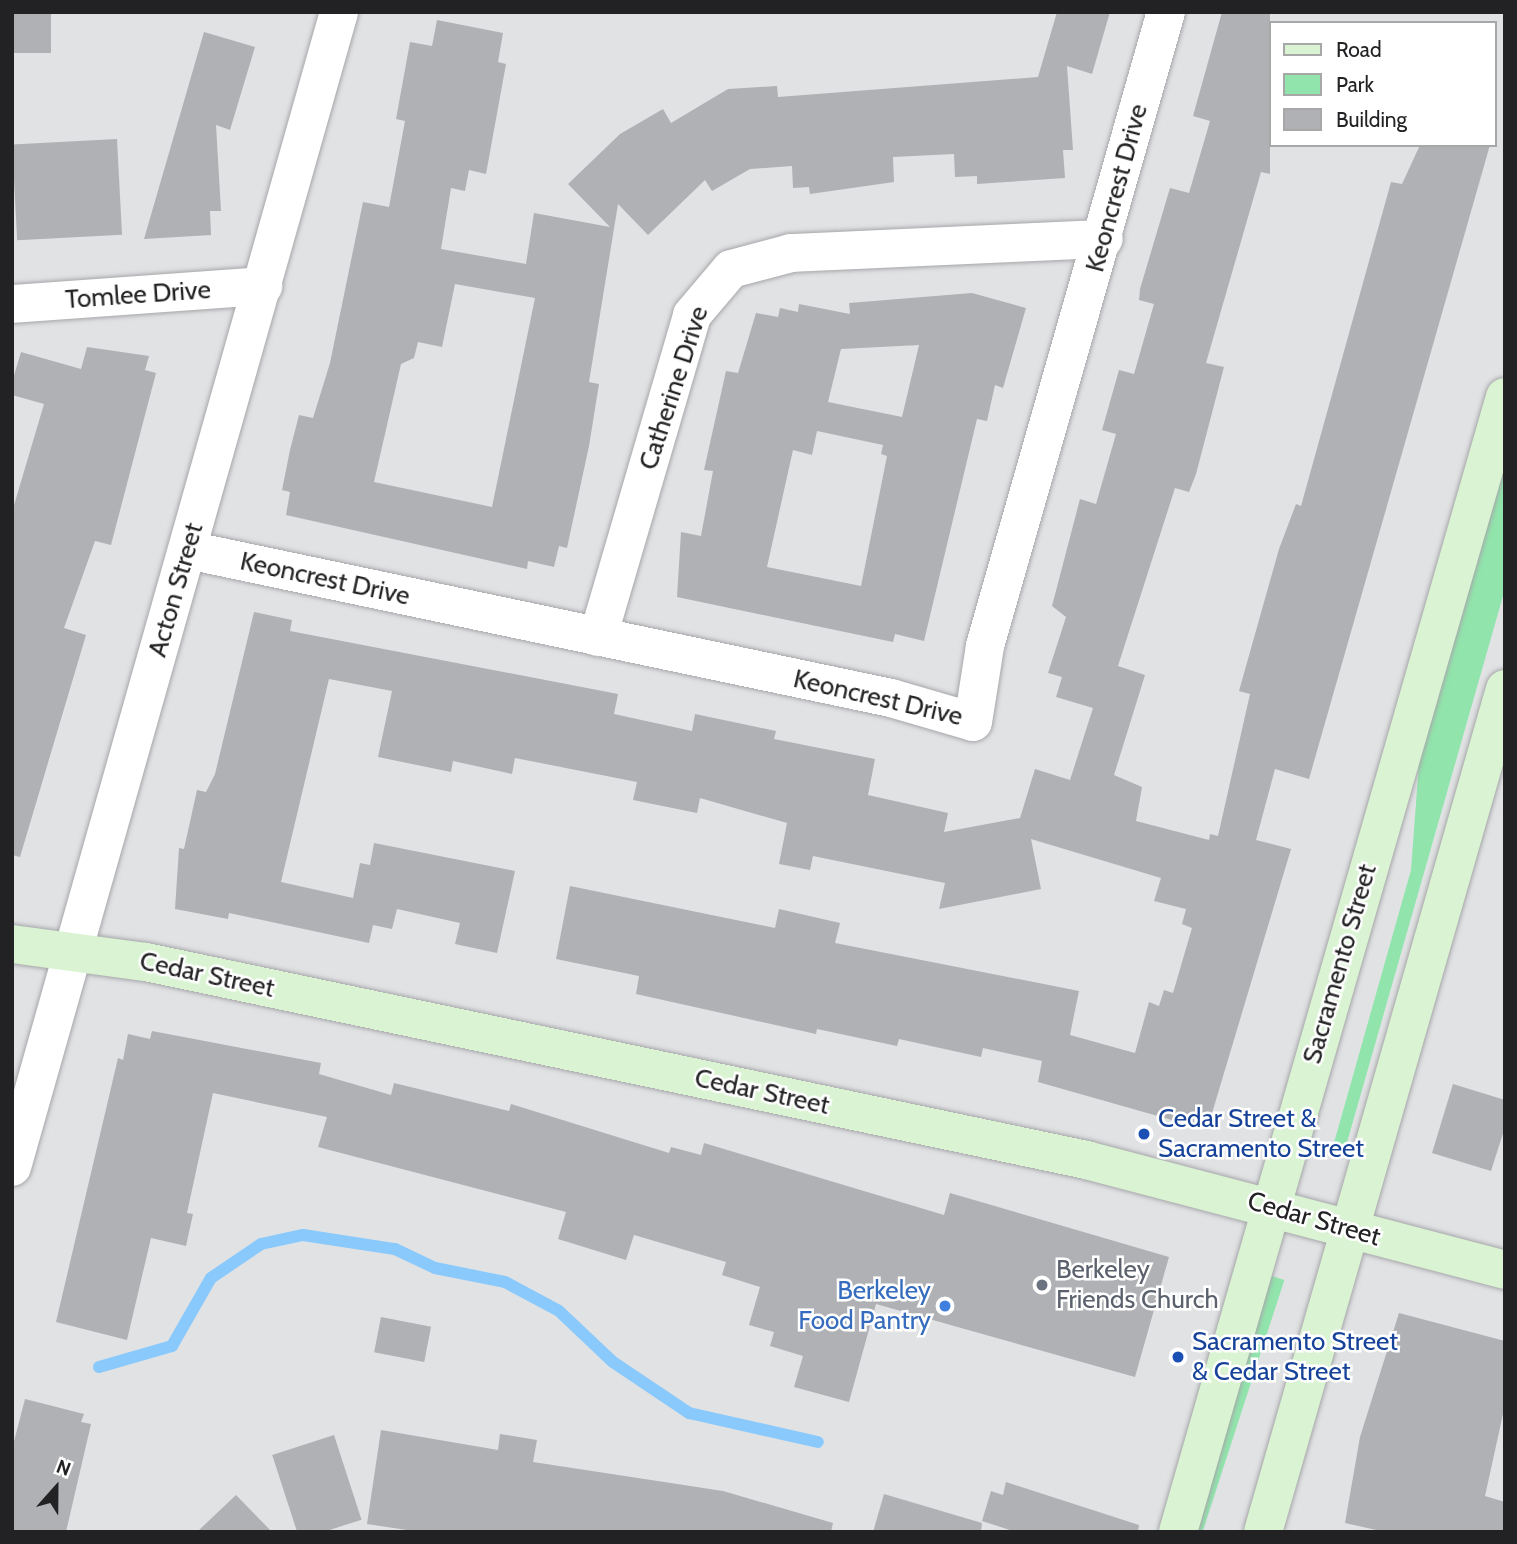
<!DOCTYPE html>
<html>
<head>
<meta charset="utf-8">
<style>
	body { margin:0 }
	#map { position:relative; width:1517px; height:1544px; overflow:hidden; background:#e1e2e4; font-family:Cabin,sans-serif }
	div>[style] { position:absolute }
	[style*='--x'] { left:calc(var(--x)*1px); top:calc(var(--y)*1px); width:calc(var(--w)*1px); rotate:calc(var(--a)*1deg) }
	.green>* { inset:0; background:#91e4ac; transform-origin:0 0 }
	.stream>* { height:12px; margin:-6px; padding:0 6px; transform-origin:6px; border-radius:6px; background:#8ac9fc }
	.building>* { inset:0; background:#b0b1b4; transform-origin:0 0 }
	.roads { filter:drop-shadow(0 0 2px #a7a7aa) drop-shadow(0 0 2px #a7a7aa) }
	.street>* { height:38px; margin:-19px; padding:0 19px; transform-origin:19px; border-radius:19px; background:#fff }
	.secondary>* { height:38px; margin:-19px; padding:0 19px; transform-origin:19px; border-radius:19px; background:#daf4d3 }
	.dots>* { width:19px; height:19px; translate:-50% -50%; box-sizing:border-box; border:4px solid #fff; border-radius:50% }
	span { translate:-50% -50%; white-space:nowrap; text-align:center; line-height:1.15; -webkit-text-stroke:5px #fff; paint-order:stroke }
	.street-label { font-size:26px; color:#222224 }
	.transit-label { font-size:26px; color:#164399 }
	.left { translate:0 -50%; text-align:left }
	.worship-label { font-size:26px; color:#5b616d }
	.shop-label { font-size:26px; color:#366cbe }
	.right { translate:-100% -50%; text-align:right }
	.frame { position:absolute; inset:0; border:14px solid #222224; pointer-events:none }
	.legend { position:absolute; left:1269px; top:21px; width:228px; height:126px; box-sizing:border-box; background:#fff; border:2px solid #a7a7a7; margin:0; padding:9px 12px; list-style:none; font-size:21px; color:#222224 }
	.legend li { display:flex; align-items:center; gap:14px; height:35px }
	.legend b { width:35px; border:2px solid #a7a7a7 }
	.north { position:absolute; left:21px; top:1453px; width:70px; height:70px; -webkit-text-stroke:5px #fff; paint-order:stroke; rotate:21deg; font-size:19px; font-weight:700; line-height:28px; text-align:center; color:#222224 }
	.north::after { content:''; display:block; margin:auto; width:24px; height:32px; background:#222224; clip-path:polygon(50% 0,100% 100%,50% 72%,0 100%) }
</style>
</head>
<body>
<div id="map">
	<div class="green">
		<div style="clip-path:polygon(1505px 463px,1505px 589px,1344px 1153px,1332px 1150px,1411px 870px,1419px 763px)"></div>
		<div style="left:1272px;top:1276px;width:13px;height:266px;rotate:18deg"></div>
	</div>
	<div class="stream">
		<div style="--x:99;--y:1367;--w:76;--a:-16"></div>
		<div style="--x:172;--y:1346;--w:78;--a:-60.2"></div>
		<div style="--x:211;--y:1278;--w:60;--a:-34.2"></div>
		<div style="--x:261;--y:1244;--w:43;--a:-12.1"></div>
		<div style="--x:303;--y:1235;--w:93;--a:8.7"></div>
		<div style="--x:395;--y:1249;--w:44;--a:25.4"></div>
		<div style="--x:435;--y:1268;--w:71;--a:11.3"></div>
		<div style="--x:505;--y:1282;--w:61;--a:28.2"></div>
		<div style="--x:559;--y:1311;--w:74;--a:43.4"></div>
		<div style="--x:613;--y:1362;--w:92;--a:33.9"></div>
		<div style="--x:689;--y:1413;--w:132;--a:12.7"></div>
	</div>
	<div class="building">
		<div style="left:12px;top:12px;width:39px;height:41px"></div>
		<div style="clip-path:polygon(evenodd,1057px 12px,1110px 12px,1092px 74px,1067px 66px,1073px 150px,1063px 150px,1065px 178px,977px 184px,977px 176px,955px 177px,954px 154px,893px 157px,894px 182px,810px 194px,809px 187px,793px 188px,792px 166px,750px 169px,712px 191px,705px 180px,648px 235px,618px 204px,589px 382px,599px 384px,589px 446px,567px 548px,559px 546px,554px 567px,528px 561px,527px 569px,286px 515px,290px 492px,282px 490px,290px 450px,299px 415px,313px 418px,330px 363px,363px 202px,389px 207px,405px 121px,396px 119px,410px 42px,432px 46px,437px 20px,503px 33px,498px 62px,506px 64px,486px 174px,469px 170px,465px 191px,451px 188px,441px 249px,526px 264px,534px 213px,610px 227px,568px 184px,620px 134px,663px 109px,671px 123px,728px 89px,777px 86px,778px 97px,1038px 77px,1057px 12px,455px 284px,535px 298px,492px 507px,374px 482px,401px 364px,414px 358px,418px 342px,442px 347px,455px 284px)"></div>
		<div style="clip-path:polygon(1222px 12px,1270px 12px,1270px 174px,1261px 172px,1206px 363px,1224px 367px,1196px 474px,1189px 492px,1175px 488px,1118px 666px,1145px 675px,1114px 775px,1142px 787px,1136px 821px,1209px 840px,1210px 834px,1218px 836px,1250px 694px,1239px 691px,1279px 549px,1296px 504px,1301px 506px,1391px 182px,1402px 184px,1420px 145px,1490px 145px,1309px 779px,1275px 769px,1256px 840px,1291px 849px,1207px 1130px,1038px 1082px,1042px 1061px,983px 1048px,981px 1057px,899px 1039px,897px 1046px,817px 1029px,816px 1034px,636px 994px,639px 976px,556px 959px,570px 886px,775px 928px,779px 909px,840px 923px,835px 943px,1079px 991px,1070px 1035px,1135px 1053px,1149px 1002px,1159px 1006px,1164px 990px,1173px 993px,1192px 928px,1182px 924px,1186px 909px,1154px 901px,1161px 878px,1031px 839px,1041px 889px,939px 909px,945px 883px,813px 856px,810px 870px,779px 864px,787px 823px,700px 798px,697px 813px,633px 800px,637px 782px,515px 758px,512px 774px,453px 761px,451px 772px,378px 757px,392px 691px,329px 679px,281px 882px,353px 898px,360px 863px,370px 865px,374px 843px,515px 871px,497px 953px,455px 944px,460px 923px,397px 909px,392px 929px,373px 925px,369px 943px,229px 913px,228px 919px,175px 909px,179px 848px,184px 849px,197px 790px,206px 792px,215px 774px,254px 612px,292px 620px,290px 631px,618px 694px,614px 714px,692px 731px,695px 714px,776px 731px,774px 739px,875px 759px,868px 795px,948px 813px,944px 832px,1020px 818px,1035px 769px,1070px 780px,1093px 708px,1056px 697px,1062px 677px,1048px 673px,1066px 617px,1052px 606px,1080px 499px,1096px 504px,1116px 434px,1102px 430px,1119px 370px,1134px 374px,1154px 304px,1139px 300px,1140px 289px,1170px 188px,1189px 193px,1210px 121px,1193px 116px)"></div>
		<div style="clip-path:polygon(204px 32px,255px 47px,230px 130px,216px 125px,221px 211px,210px 211px,211px 235px,144px 239px)"></div>
		<div style="left:117px;top:139px;width:96px;height:105px;rotate:87deg"></div>
		<div style="clip-path:polygon(evenodd,972px 293px,1026px 308px,1003px 388px,995px 385px,987px 421px,977px 419px,924px 641px,895px 634px,893px 642px,677px 597px,681px 532px,701px 536px,713px 471px,704px 470px,726px 371px,738px 373px,756px 313px,778px 317px,780px 308px,798px 312px,799px 304px,850px 314px,849px 303px,972px 293px,919px 345px,902px 417px,828px 402px,841px 349px,919px 345px,972px 293px,817px 431px,883px 445px,881px 454px,887px 456px,861px 586px,767px 567px,793px 450px,812px 455px,817px 431px)"></div>
		<div style="clip-path:polygon(87px 347px,149px 356px,145px 370px,156px 373px,111px 545px,95px 541px,64px 628px,86px 635px,20px 857px,12px 855px,12px 512px,44px 404px,12px 395px,12px 382px,21px 352px,81px 369px)"></div>
		<div style="clip-path:polygon(152px 1031px,321px 1063px,319px 1074px,391px 1095px,394px 1083px,509px 1111px,511px 1104px,669px 1153px,671px 1147px,701px 1155px,704px 1143px,944px 1215px,950px 1193px,1169px 1257px,1135px 1377px,876px 1304px,849px 1402px,794px 1387px,803px 1356px,770px 1346px,774px 1332px,749px 1325px,760px 1287px,722px 1275px,726px 1262px,634px 1235px,626px 1260px,558px 1239px,566px 1212px,318px 1147px,327px 1117px,213px 1093px,187px 1213px,193px 1214px,186px 1246px,151px 1238px,127px 1340px,56px 1322px,118px 1058px,123px 1060px,128px 1034px,150px 1039px)"></div>
		<div style="clip-path:polygon(1453px 1084px,1505px 1100px,1505px 1127px,1491px 1171px,1432px 1153px)"></div>
		<div style="clip-path:polygon(1399px 1313px,1505px 1341px,1505px 1405px,1485px 1496px,1505px 1502px,1505px 1532px,1385px 1532px,1345px 1523px,1360px 1437px)"></div>
		<div style="left:381px;top:1317px;width:51px;height:36px;rotate:11deg"></div>
		<div style="clip-path:polygon(25px 1399px,84px 1414px,81px 1422px,91px 1424px,66px 1532px,12px 1532px,12px 1449px)"></div>
		<div style="clip-path:polygon(381px 1430px,498px 1450px,500px 1434px,537px 1440px,533px 1462px,723px 1491px,833px 1523px,831px 1532px,420px 1532px,367px 1524px)"></div>
		<div style="left:334px;top:1435px;width:89px;height:65px;rotate:72deg"></div>
		<div style="clip-path:polygon(1006px 1482px,1139px 1525px,1138px 1532px,1016px 1532px,982px 1521px,991px 1491px,1003px 1495px)"></div>
		<div style="clip-path:polygon(884px 1494px,982px 1523px,981px 1532px,873px 1532px)"></div>
		<div style="clip-path:polygon(236px 1495px,272px 1532px,197px 1532px)"></div>
	</div>
	<div class="roads">
		<div class="street">
			<div style="--x:12;--y:304;--w:252;--a:-4.1"></div>
			<div style="--x:188;--y:550;--w:718;--a:11.89"></div>
			<div style="--x:891;--y:698;--w:85;--a:16.3"></div>
			<div style="--x:973;--y:722;--w:77;--a:-81"></div>
			<div style="--x:985;--y:646;--w:659;--a:-74.07"></div>
			<div style="--x:598;--y:637;--w:335;--a:-73.7"></div>
			<div style="--x:692;--y:315;--w:60;--a:-49.7"></div>
			<div style="--x:731;--y:269;--w:62;--a:-14.9"></div>
			<div style="--x:791;--y:253;--w:313;--a:-2.6"></div>
			<div style="--x:12;--y:1167;--w:1200;--a:-74.19"></div>
		</div>
		<div class="secondary">
			<div style="--x:12;--y:944;--w:135;--a:7.7"></div>
			<div style="--x:146;--y:962;--w:961;--a:11.89"></div>
			<div style="--x:1086;--y:1160;--w:433;--a:14.7"></div>
			<div style="--x:1178;--y:1532;--w:1181;--a:-73.93"></div>
			<div style="--x:1263;--y:1532;--w:877;--a:-73.98"></div>
		</div>
	</div>
	<div class="dots">
		<div style="left:1144px;top:1134px;background:#1a4fb4"></div>
		<div style="left:1042px;top:1285px;background:#6b7280"></div>
		<div style="left:945px;top:1306px;background:#3f7fe0"></div>
		<div style="left:1178px;top:1357px;background:#1a4fb4"></div>
	</div>
	<div class="street-label">
		<span style="left:1117px;top:188px;rotate:-75deg">Keoncrest Drive</span>
		<span style="left:138px;top:295px;rotate:-4deg">Tomlee Drive</span>
		<span style="left:674px;top:388px;rotate:-72deg">Catherine Drive</span>
		<span style="left:325px;top:579px;rotate:12deg">Keoncrest Drive</span>
		<span style="left:176px;top:590px;rotate:-74deg">Acton Street</span>
		<span style="left:878px;top:698px;rotate:13deg">Keoncrest Drive</span>
		<span style="left:1340px;top:964px;rotate:-74deg">Sacramento Street</span>
		<span style="left:207px;top:975px;rotate:12deg">Cedar Street</span>
		<span style="left:762px;top:1092px;rotate:12deg">Cedar Street</span>
		<span style="left:1314px;top:1219px;rotate:16deg">Cedar Street</span>
	</div>
	<div class="transit-label">
		<span class="left" style="left:1158px;top:1134px">Cedar Street &amp;<br>Sacramento Street</span>
		<span class="left" style="left:1192px;top:1357px">Sacramento Street<br>&amp; Cedar Street</span>
	</div>
	<div class="worship-label">
		<span class="left" style="left:1056px;top:1285px">Berkeley<br>Friends Church</span>
	</div>
	<div class="shop-label">
		<span class="right" style="left:931px;top:1306px">Berkeley<br>Food Pantry</span>
	</div>
	<div class="frame"></div>
	<ul class="legend">
	<li><b style="height:9px;background:#daf4d3"></b>Road</li>
	<li><b style="height:19px;background:#91e4ac"></b>Park</li>
	<li><b style="height:19px;background:#b0b1b4"></b>Building</li>
	</ul>
	<div class="north">N</div>
</div>
</body>
</html>
